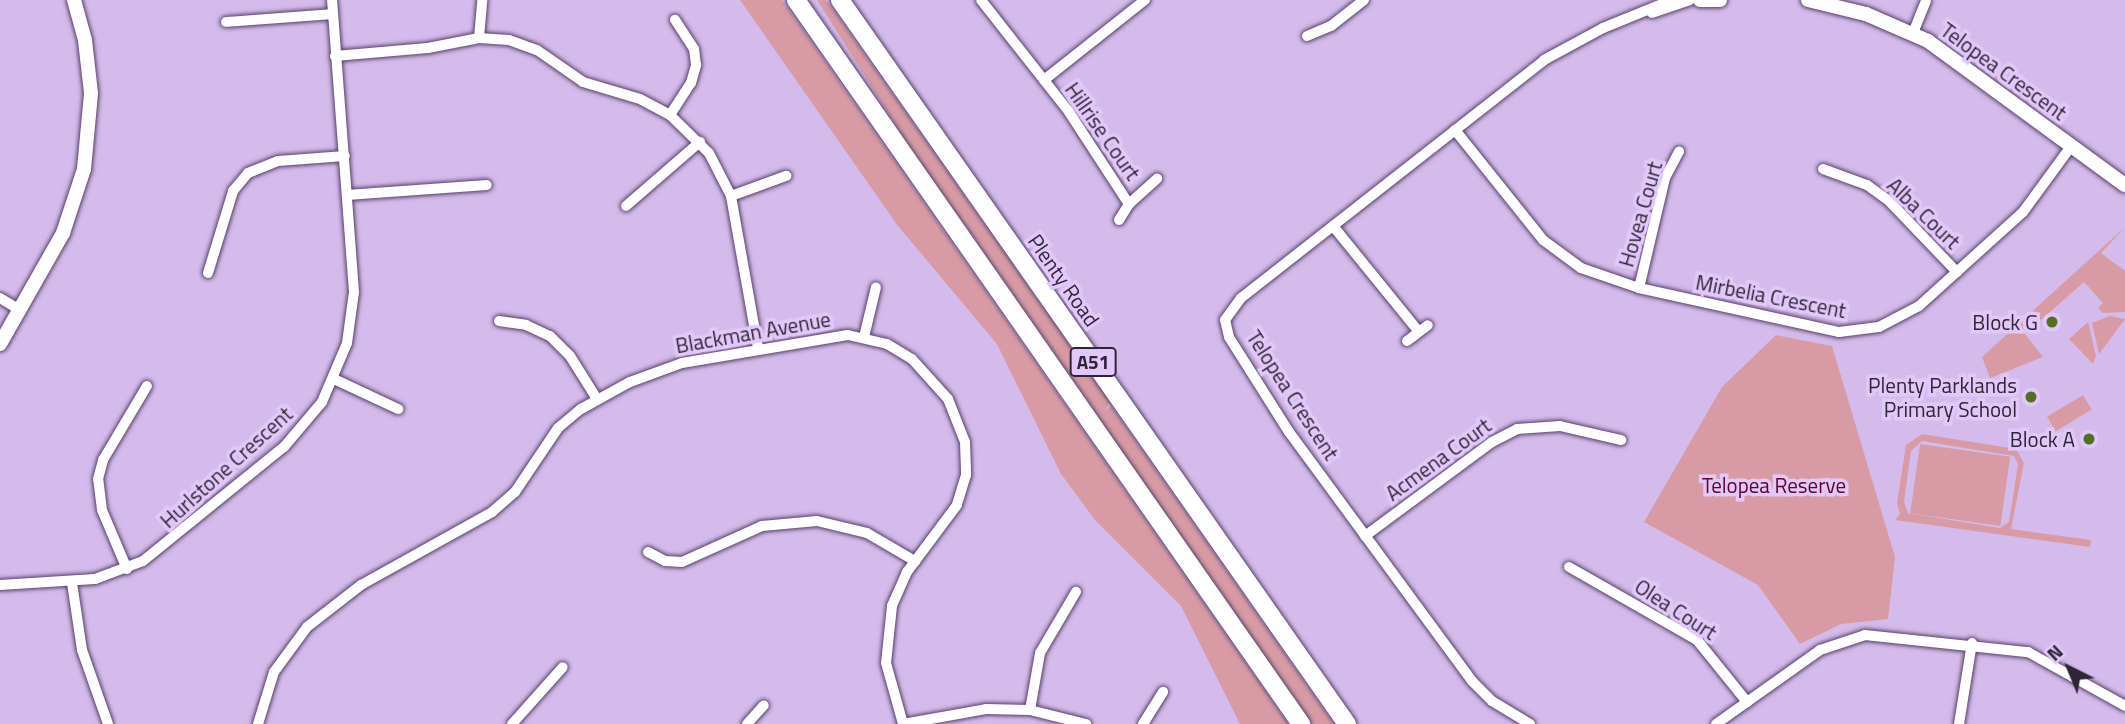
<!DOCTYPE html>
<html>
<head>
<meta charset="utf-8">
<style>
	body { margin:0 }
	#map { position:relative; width:2125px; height:724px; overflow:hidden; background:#d4bbeb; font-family:"Titillium Web",sans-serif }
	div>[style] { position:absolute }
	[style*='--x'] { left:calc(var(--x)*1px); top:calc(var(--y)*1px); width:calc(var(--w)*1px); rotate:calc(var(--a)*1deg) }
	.green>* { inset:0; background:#d89ba5; transform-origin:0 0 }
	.roads { filter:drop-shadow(0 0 2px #57416a) drop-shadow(0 0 2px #57416a) }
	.minor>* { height:10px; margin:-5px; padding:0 5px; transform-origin:5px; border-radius:5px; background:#fff }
	.tertiary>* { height:14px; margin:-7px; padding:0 7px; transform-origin:7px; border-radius:7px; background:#fff }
	.trunk>* { height:18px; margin:-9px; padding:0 9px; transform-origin:9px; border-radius:9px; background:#fff }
	.dots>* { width:19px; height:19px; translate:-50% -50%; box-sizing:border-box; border:4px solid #e1c8f8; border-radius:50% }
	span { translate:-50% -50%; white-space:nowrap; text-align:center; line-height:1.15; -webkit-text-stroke:7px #e1c8f8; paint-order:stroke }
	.shield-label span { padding:2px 5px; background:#e1c8f8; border:2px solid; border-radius:5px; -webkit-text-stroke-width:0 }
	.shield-label { font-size:19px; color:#2f2538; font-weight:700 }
	.street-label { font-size:21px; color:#2f2538 }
	.poi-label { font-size:21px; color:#2f2538 }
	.right { translate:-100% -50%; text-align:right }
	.park-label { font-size:21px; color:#5f0425 }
	.north { position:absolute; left:2034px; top:633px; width:70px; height:70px; -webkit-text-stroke:5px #e1c8f8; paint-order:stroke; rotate:317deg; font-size:19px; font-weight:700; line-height:28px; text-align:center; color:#2f2538 }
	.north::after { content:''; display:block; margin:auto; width:24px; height:32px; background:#2f2538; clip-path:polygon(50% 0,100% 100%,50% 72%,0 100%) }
</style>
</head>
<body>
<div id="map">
	<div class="green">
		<div style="clip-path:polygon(740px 0,782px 0,1288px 724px,1240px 724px,1181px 606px,1095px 520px,1061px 474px,997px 344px,898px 226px)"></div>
		<div style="clip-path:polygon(817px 0,826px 0,1110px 402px,1100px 419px,904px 138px)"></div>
		<div style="clip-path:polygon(2125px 227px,2101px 253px,2125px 271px,2125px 312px,2103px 313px,2098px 308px,2103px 303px,2084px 282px,2025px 334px,2043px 357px,1990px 378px,1982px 357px)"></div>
		<div style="clip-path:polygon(2110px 316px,2125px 319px,2099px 354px,2092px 323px)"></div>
		<div style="clip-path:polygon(2088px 322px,2096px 356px,2093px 364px,2069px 339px)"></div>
		<div style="clip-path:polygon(1776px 335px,1832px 346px,1895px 557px,1888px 619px,1841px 624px,1800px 644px,1758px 585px,1644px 522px,1722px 387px)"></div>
		<div style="left:2083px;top:395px;width:17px;height:42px;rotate:59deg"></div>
		<div style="left:1111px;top:406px;width:388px;height:18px;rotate:55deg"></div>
		<div style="clip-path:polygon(evenodd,1922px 434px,2016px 449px,2024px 463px,2011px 529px,2091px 540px,2090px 547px,1895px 520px,1900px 514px,1897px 503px,1906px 445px,1922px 434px,1922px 441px,2014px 456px,2018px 464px,2009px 522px,2000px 528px,1908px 513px,1904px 502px,1911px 451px,1922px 441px)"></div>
		<div style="left:1920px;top:444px;width:91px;height:70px;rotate:8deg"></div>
	</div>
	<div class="roads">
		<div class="minor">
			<div style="--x:981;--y:0;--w:142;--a:51.8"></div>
			<div style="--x:1069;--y:112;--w:110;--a:56.9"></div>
			<div style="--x:1129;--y:204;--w:38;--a:-42"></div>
			<div style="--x:1652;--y:13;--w:40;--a:-18.9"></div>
			<div style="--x:226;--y:22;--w:106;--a:-4.3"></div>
			<div style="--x:1913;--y:33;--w:35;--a:-68"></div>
			<div style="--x:1307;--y:36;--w:26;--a:-23"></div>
			<div style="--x:1331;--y:26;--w:42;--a:-38.2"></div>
			<div style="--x:479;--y:38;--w:38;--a:-85"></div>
			<div style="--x:335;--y:56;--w:93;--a:-4.9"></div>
			<div style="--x:428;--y:48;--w:52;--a:-11.1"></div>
			<div style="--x:479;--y:38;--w:30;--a:4"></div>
			<div style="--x:509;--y:40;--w:30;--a:20"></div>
			<div style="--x:537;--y:50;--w:56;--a:34.8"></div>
			<div style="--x:583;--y:82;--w:59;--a:16.6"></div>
			<div style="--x:640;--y:99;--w:34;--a:28"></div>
			<div style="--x:670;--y:115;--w:54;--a:44.3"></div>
			<div style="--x:709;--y:153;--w:48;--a:62.9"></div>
			<div style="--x:731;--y:196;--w:153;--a:79.9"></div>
			<div style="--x:1044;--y:80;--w:129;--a:-38.4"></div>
			<div style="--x:670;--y:115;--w:38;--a:-57"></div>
			<div style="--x:691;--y:83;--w:19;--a:-74"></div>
			<div style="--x:696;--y:65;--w:16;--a:-97"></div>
			<div style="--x:694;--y:49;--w:35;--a:-123"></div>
			<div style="--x:1455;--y:130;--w:141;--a:51.3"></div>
			<div style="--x:1543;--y:240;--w:47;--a:36.4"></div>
			<div style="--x:1581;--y:268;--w:61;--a:19"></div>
			<div style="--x:1639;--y:288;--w:205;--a:12.4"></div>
			<div style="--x:1839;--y:332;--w:40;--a:-7.1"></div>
			<div style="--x:1879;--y:327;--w:45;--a:-27.7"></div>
			<div style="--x:1919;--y:306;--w:140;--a:-42.1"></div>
			<div style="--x:2023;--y:212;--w:83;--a:-53.8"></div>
			<div style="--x:1823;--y:169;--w:47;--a:20"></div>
			<div style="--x:1867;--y:185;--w:29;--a:36"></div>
			<div style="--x:1890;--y:202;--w:97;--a:46.3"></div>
			<div style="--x:347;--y:195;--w:140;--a:-4.1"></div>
			<div style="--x:731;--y:196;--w:59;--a:-20"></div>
			<div style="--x:626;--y:206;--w:98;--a:-40.9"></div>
			<div style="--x:1119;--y:220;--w:19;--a:-58"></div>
			<div style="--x:1333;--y:226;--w:136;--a:50.9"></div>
			<div style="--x:208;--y:273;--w:86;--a:-73"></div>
			<div style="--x:233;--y:191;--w:23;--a:-50"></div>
			<div style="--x:248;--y:173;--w:32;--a:-22"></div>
			<div style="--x:278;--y:161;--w:67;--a:-4.3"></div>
			<div style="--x:1639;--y:288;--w:113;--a:-76.7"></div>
			<div style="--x:1665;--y:178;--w:30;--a:-62"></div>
			<div style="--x:0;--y:298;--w:23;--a:31"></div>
			<div style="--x:499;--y:321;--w:27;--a:8"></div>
			<div style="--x:526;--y:325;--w:26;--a:25"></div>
			<div style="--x:550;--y:336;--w:28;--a:45"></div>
			<div style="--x:570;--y:356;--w:51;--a:57.9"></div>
			<div style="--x:864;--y:337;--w:51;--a:-76.5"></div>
			<div style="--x:1407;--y:341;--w:26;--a:-37"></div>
			<div style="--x:334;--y:379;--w:71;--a:25.1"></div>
			<div style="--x:1365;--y:536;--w:158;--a:-36.5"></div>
			<div style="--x:1492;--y:442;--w:28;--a:-27"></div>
			<div style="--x:1517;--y:429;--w:43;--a:-4"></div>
			<div style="--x:1560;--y:426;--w:63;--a:12.9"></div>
			<div style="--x:648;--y:552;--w:19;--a:28"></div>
			<div style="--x:665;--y:561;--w:17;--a:3"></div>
			<div style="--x:682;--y:562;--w:88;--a:-24.2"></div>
			<div style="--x:762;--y:526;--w:55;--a:-5.2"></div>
			<div style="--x:817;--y:521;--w:51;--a:13.5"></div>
			<div style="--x:867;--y:533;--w:56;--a:30.3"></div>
			<div style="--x:1569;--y:567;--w:147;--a:29.7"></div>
			<div style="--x:1697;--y:640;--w:80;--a:51.1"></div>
			<div style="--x:127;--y:569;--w:64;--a:-113"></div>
			<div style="--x:102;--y:510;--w:31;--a:-97"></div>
			<div style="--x:98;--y:479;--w:20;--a:-75"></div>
			<div style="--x:103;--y:460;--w:86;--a:-59.3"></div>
			<div style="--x:72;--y:583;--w:68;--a:81.5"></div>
			<div style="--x:82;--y:650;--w:78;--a:70.6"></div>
			<div style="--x:0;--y:585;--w:95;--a:-3.6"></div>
			<div style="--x:95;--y:579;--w:51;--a:-20.6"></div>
			<div style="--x:143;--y:561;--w:181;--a:-39"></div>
			<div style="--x:284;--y:447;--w:59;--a:-49.8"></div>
			<div style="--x:322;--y:402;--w:64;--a:-67"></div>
			<div style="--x:347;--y:343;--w:51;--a:-82.2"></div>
			<div style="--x:354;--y:292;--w:293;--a:-94.3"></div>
			<div style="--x:1030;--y:710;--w:58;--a:-80"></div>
			<div style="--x:1040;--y:653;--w:71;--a:-59.5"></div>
			<div style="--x:258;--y:724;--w:54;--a:-72.9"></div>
			<div style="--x:274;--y:672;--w:56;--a:-53.7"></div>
			<div style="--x:307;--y:627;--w:68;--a:-37.9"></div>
			<div style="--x:361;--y:585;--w:150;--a:-29.1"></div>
			<div style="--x:492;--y:512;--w:30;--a:-41"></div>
			<div style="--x:515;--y:492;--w:77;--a:-56.1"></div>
			<div style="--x:558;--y:428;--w:30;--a:-40"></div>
			<div style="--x:581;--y:409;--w:56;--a:-28.9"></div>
			<div style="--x:630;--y:382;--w:55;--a:-20.1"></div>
			<div style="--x:682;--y:363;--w:168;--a:-9.6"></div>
			<div style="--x:848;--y:335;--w:40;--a:13"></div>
			<div style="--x:887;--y:344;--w:29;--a:31"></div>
			<div style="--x:912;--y:359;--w:54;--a:48"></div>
			<div style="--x:948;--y:399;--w:46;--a:68.4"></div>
			<div style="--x:965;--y:442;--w:33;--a:88"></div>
			<div style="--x:966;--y:475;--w:31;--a:107"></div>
			<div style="--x:957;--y:505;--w:84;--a:126.7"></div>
			<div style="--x:907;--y:572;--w:37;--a:114"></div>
			<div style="--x:892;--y:606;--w:57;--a:96"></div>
			<div style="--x:886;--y:663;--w:63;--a:74.4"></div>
			<div style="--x:512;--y:724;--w:76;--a:-48.2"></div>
			<div style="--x:747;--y:724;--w:25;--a:-48"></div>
			<div style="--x:903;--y:724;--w:84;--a:-10.2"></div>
			<div style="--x:986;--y:709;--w:44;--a:1.3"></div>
			<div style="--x:1030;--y:710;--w:58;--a:14"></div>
			<div style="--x:1143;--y:724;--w:38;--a:-58"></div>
			<div style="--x:1530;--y:724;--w:44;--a:-148.8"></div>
			<div style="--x:1492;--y:701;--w:28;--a:-135"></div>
			<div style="--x:1472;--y:681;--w:309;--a:-126.3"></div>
			<div style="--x:1289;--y:432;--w:112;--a:-122.3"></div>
			<div style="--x:1229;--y:337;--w:17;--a:-103"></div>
			<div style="--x:1225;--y:320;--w:27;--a:-54"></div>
			<div style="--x:1241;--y:298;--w:385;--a:-38.1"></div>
			<div style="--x:1544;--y:60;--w:67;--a:-28.5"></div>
			<div style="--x:1603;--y:28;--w:74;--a:-22.1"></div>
			<div style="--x:1716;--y:724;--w:128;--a:-35.4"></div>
			<div style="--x:1820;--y:650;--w:47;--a:-18.4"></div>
			<div style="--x:1865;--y:635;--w:164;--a:6"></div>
			<div style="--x:2028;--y:652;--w:111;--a:29.1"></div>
			<div style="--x:1959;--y:724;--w:82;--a:-80.9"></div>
		</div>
		<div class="tertiary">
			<div style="--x:1700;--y:0;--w:20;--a:0"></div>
			<div style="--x:1808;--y:0;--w:60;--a:13.6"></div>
			<div style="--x:1866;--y:14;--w:68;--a:23.5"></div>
			<div style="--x:1928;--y:41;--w:244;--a:36.2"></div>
			<div style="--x:0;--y:344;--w:128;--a:-60.4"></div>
			<div style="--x:63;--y:233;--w:67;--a:-71.8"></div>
			<div style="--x:84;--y:169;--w:76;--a:-84.7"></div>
			<div style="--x:91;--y:93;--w:53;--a:-96.5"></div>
			<div style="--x:85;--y:40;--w:41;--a:-105.4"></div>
		</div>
		<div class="trunk">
			<div style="--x:796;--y:0;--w:883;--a:55.1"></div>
			<div style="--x:840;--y:0;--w:884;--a:55"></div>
		</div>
	</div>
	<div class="dots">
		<div style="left:2052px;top:322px;background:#526f24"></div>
		<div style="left:2031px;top:397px;background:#526f24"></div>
		<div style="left:2089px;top:439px;background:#526f24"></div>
	</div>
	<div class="shield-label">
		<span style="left:1093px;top:362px">A51</span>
	</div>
	<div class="street-label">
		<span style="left:2004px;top:71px;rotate:36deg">Telopea Crescent</span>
		<span style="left:1103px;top:131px;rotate:55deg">Hillrise Court</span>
		<span style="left:1924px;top:213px;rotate:44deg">Alba Court</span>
		<span style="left:1640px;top:214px;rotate:-74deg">Hovea Court</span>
		<span style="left:1064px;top:280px;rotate:55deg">Plenty Road</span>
		<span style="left:1771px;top:296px;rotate:11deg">Mirbelia Crescent</span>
		<span style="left:753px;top:332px;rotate:-10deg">Blackman Avenue</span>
		<span style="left:1293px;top:395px;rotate:57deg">Telopea Crescent</span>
		<span style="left:1438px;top:459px;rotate:-36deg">Acmena Court</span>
		<span style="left:226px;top:467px;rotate:-42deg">Hurlstone Crescent</span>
		<span style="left:1676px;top:609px;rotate:33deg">Olea Court</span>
	</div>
	<div class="poi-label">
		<span class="right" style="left:2038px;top:322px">Block G</span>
		<span class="right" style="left:2017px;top:397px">Plenty Parklands<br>Primary School</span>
		<span class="right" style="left:2075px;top:439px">Block A</span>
	</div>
	<div class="park-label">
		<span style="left:1774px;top:485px">Telopea Reserve</span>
	</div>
	<div class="north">N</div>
</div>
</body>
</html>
